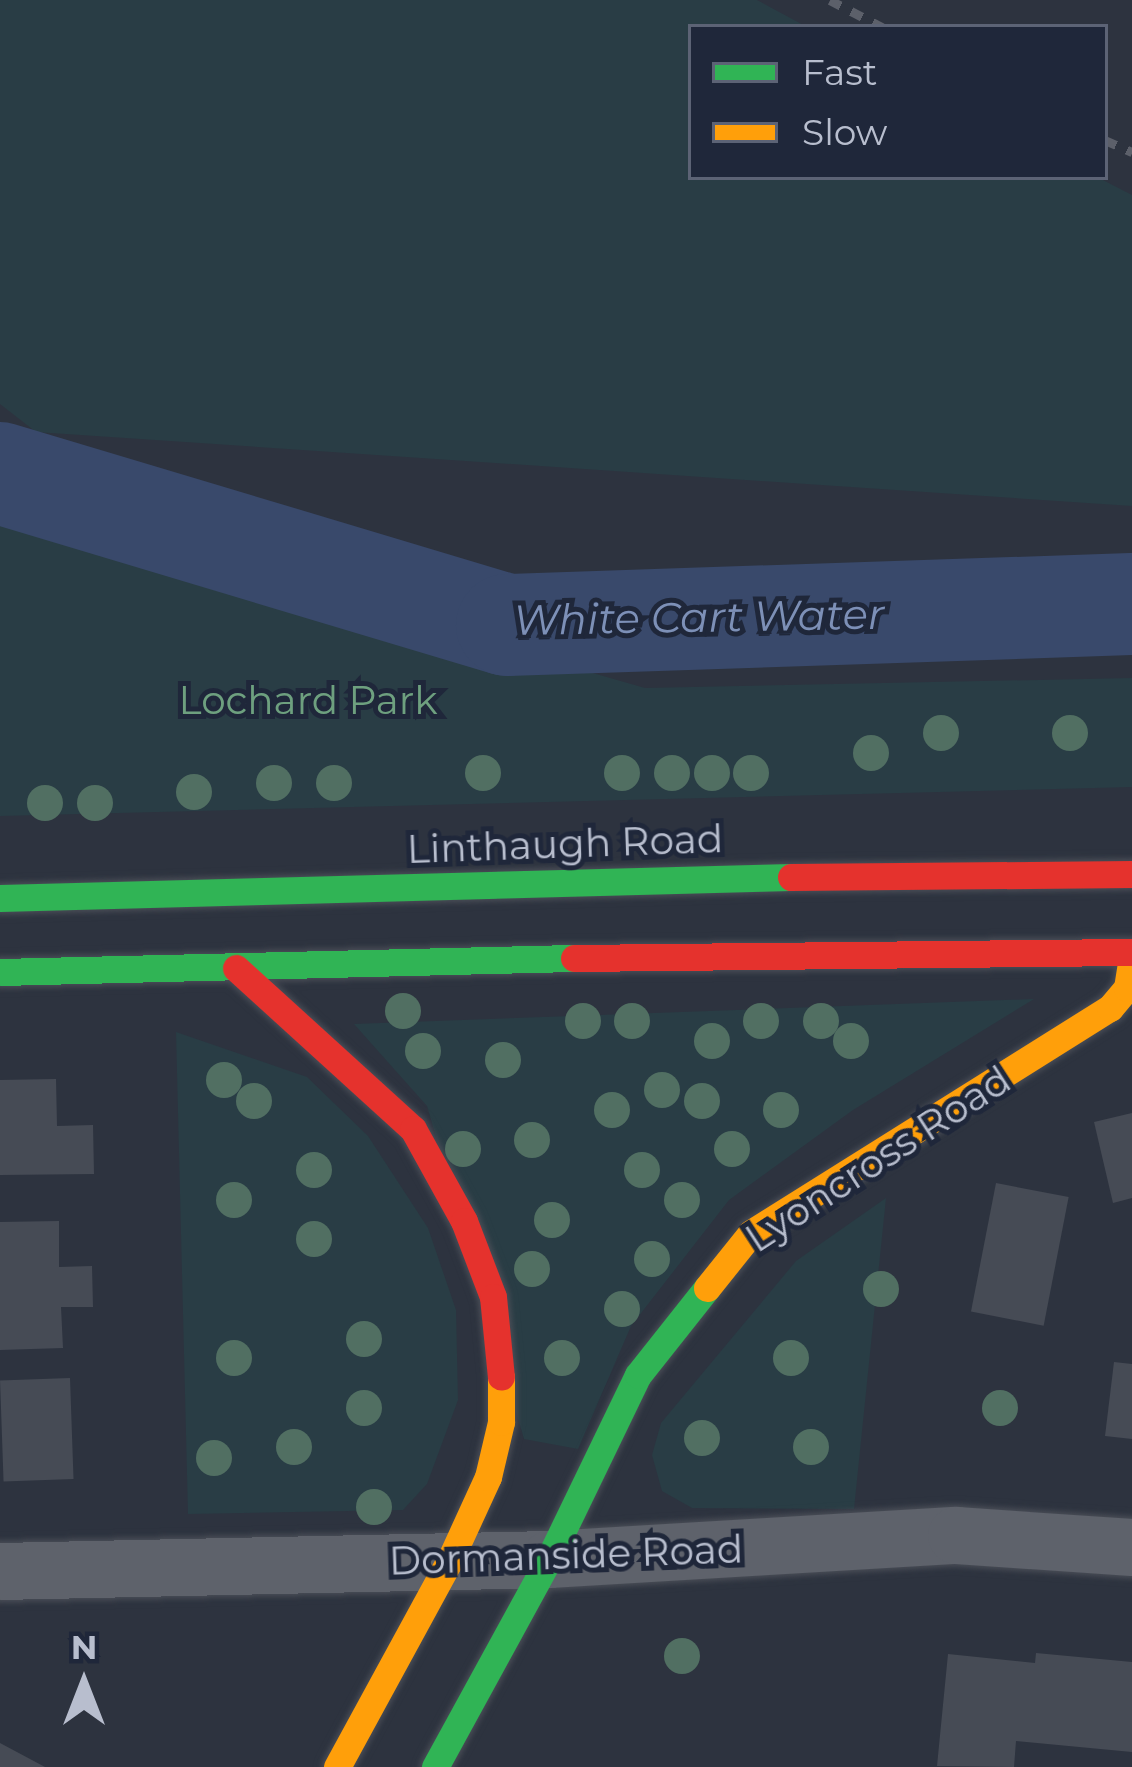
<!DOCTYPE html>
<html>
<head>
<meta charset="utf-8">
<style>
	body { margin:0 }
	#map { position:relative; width:1132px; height:1767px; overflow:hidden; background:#2d333f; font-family:Montserrat,sans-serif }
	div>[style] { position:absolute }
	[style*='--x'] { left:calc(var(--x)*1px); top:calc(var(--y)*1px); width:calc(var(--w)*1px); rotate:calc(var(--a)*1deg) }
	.green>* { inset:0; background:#293d45 }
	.river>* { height:102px; margin:-51px; padding:0 51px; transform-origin:51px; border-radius:51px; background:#39496b }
	.building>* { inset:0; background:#464b55; transform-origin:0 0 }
	.roads { filter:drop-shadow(0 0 3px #4a4e57) drop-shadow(0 0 3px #4a4e57) }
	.street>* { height:57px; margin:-28.5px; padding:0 28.5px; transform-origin:28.5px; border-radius:28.5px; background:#5e626b }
	.fast>* { height:27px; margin:-13.5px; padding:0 13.5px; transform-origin:13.5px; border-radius:13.5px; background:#30b455 }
	.slow>* { height:27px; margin:-13.5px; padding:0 13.5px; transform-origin:13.5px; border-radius:13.5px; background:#ff9f0a }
	.jam>* { height:27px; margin:-13.5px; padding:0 13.5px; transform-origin:13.5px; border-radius:13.5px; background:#e5322d }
	.rail>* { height:9px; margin-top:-4.5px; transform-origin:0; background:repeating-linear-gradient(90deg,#5c606a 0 12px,transparent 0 24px) }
	.trees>* { width:36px; height:36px; margin:-18px; border-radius:50%; background:#516f62 }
	span { translate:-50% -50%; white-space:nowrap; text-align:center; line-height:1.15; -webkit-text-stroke:10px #1f273a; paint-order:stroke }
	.park-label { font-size:39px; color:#6ea07f }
	.street-label { font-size:39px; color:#b8bece }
	.water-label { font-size:42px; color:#7d90b7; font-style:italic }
	.legend { position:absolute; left:688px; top:24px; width:420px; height:156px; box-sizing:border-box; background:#1f273a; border:3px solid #5c6375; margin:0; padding:15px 21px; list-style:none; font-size:36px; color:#b8bece }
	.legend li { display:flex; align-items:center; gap:24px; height:60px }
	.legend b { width:60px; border:3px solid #5c6375 }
	.north { position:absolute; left:24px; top:1623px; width:120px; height:120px; -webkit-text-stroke:9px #1f273a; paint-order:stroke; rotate:0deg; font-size:33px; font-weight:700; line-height:48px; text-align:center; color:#b8bece }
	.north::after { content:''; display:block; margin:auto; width:42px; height:54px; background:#b8bece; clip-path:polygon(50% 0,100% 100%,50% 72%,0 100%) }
</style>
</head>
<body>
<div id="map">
	<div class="green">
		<div style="clip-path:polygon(0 0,757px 0,807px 27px,691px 27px,691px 177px,1097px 177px,1132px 195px,1132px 506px,36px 432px,0 404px)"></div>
		<div style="clip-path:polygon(0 496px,18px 508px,645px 688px,1132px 678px,1132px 787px,0 816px)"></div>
		<div style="clip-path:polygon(1034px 999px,853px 1110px,729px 1200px,631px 1326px,578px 1449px,524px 1439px,427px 1106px,354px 1024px)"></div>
		<div style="clip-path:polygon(176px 1032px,307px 1077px,368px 1136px,428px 1228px,456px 1310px,458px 1400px,427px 1484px,403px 1510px,188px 1514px)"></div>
		<div style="clip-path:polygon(886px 1198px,854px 1509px,692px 1508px,662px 1491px,652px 1455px,661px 1423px,796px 1261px)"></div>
	</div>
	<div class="river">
		<div style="--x:0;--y:473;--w:529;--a:16.69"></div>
		<div style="--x:507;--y:625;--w:625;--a:-1.92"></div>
	</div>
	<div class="building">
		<div style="clip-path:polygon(56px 1079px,57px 1126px,93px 1125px,94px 1174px,0 1175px,0 1080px)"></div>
		<div style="clip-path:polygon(1132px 1113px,1132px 1198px,1113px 1203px,1094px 1122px)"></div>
		<div style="left:996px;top:1183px;width:74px;height:131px;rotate:11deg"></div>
		<div style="clip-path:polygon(59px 1221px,59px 1267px,92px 1266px,93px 1307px,61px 1307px,63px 1348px,0 1350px,0 1222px)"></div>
		<div style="clip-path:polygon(1114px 1362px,1132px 1364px,1132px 1439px,1105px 1436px)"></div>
		<div style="left:70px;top:1378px;width:101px;height:70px;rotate:88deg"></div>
		<div style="clip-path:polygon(1036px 1653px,1132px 1662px,1132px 1752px,1016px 1741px,1014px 1767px,937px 1766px,948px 1654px,1035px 1663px)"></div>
		<div style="clip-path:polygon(0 1743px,45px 1767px,0 1767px)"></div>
	</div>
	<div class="roads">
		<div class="street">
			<div style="--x:0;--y:1571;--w:549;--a:-1.25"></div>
			<div style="--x:549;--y:1559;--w:408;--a:-3.4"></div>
			<div style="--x:956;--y:1535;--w:176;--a:3.9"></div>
		</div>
		<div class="fast">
			<div style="--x:0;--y:898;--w:791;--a:-1.52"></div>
			<div style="--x:0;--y:972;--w:574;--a:-1.4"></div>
			<div style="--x:435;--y:1767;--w:237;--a:-61.3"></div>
			<div style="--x:549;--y:1559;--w:204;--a:-64.2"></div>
			<div style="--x:638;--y:1375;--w:111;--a:-51.6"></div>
		</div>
		<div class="slow">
			<div style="--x:707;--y:1288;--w:70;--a:-51.3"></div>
			<div style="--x:751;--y:1233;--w:424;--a:-32.1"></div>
			<div style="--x:1110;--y:1008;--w:26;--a:-50"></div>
			<div style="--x:1127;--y:988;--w:32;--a:-81"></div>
			<div style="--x:337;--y:1767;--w:234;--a:-61.4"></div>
			<div style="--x:449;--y:1562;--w:94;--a:-65.4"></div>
			<div style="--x:488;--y:1477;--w:57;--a:-76.7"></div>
			<div style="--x:501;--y:1422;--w:45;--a:-90"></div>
		</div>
		<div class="jam">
			<div style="--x:791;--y:877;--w:341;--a:-0.5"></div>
			<div style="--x:574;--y:958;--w:558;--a:-0.62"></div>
			<div style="--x:236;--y:968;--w:239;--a:42.3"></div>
			<div style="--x:413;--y:1129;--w:105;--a:61"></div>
			<div style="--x:464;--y:1221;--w:81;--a:69.1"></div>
			<div style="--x:493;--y:1297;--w:80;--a:84.3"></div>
		</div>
	</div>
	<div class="rail">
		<div style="--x:830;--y:0;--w:59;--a:27.4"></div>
		<div style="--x:1105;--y:140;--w:30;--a:24"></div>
	</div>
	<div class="trees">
		<div style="left:941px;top:733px"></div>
		<div style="left:1070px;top:733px"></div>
		<div style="left:871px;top:753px"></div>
		<div style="left:483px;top:773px"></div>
		<div style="left:622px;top:773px"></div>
		<div style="left:672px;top:773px"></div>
		<div style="left:712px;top:773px"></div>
		<div style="left:751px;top:773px"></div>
		<div style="left:274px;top:783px"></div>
		<div style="left:334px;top:783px"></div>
		<div style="left:194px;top:792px"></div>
		<div style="left:45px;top:803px"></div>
		<div style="left:95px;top:803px"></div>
		<div style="left:403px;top:1011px"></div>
		<div style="left:583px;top:1021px"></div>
		<div style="left:632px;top:1021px"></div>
		<div style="left:761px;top:1021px"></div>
		<div style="left:821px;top:1021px"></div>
		<div style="left:712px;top:1041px"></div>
		<div style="left:851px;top:1041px"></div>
		<div style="left:423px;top:1051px"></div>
		<div style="left:503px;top:1060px"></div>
		<div style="left:224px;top:1080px"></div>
		<div style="left:662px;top:1090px"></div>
		<div style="left:254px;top:1101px"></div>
		<div style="left:702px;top:1101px"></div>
		<div style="left:612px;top:1110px"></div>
		<div style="left:781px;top:1110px"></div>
		<div style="left:532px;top:1140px"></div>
		<div style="left:463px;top:1149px"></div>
		<div style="left:732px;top:1149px"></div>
		<div style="left:314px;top:1170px"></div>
		<div style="left:642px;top:1170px"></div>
		<div style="left:234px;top:1200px"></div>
		<div style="left:682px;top:1200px"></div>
		<div style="left:552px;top:1220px"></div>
		<div style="left:314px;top:1239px"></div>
		<div style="left:652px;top:1259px"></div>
		<div style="left:532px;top:1269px"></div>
		<div style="left:881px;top:1289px"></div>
		<div style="left:622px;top:1309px"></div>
		<div style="left:364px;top:1339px"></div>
		<div style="left:234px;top:1358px"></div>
		<div style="left:562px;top:1358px"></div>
		<div style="left:791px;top:1358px"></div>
		<div style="left:364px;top:1408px"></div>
		<div style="left:1000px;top:1408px"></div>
		<div style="left:702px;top:1438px"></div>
		<div style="left:294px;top:1447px"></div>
		<div style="left:811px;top:1447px"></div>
		<div style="left:214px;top:1458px"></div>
		<div style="left:374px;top:1507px"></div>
		<div style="left:682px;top:1656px"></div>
	</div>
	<div class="park-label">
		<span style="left:308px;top:700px">Lochard Park</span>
	</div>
	<div class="street-label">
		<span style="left:565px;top:844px;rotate:-2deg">Linthaugh Road</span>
		<span style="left:878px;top:1159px;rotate:-33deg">Lyoncross Road</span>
		<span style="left:566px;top:1555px;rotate:-2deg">Dormanside Road</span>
	</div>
	<div class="water-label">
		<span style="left:699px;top:617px;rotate:-1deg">White Cart Water</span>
	</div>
	<ul class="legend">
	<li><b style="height:15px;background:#30b455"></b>Fast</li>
	<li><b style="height:15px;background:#ff9f0a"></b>Slow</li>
	</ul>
	<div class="north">N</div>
</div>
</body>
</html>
